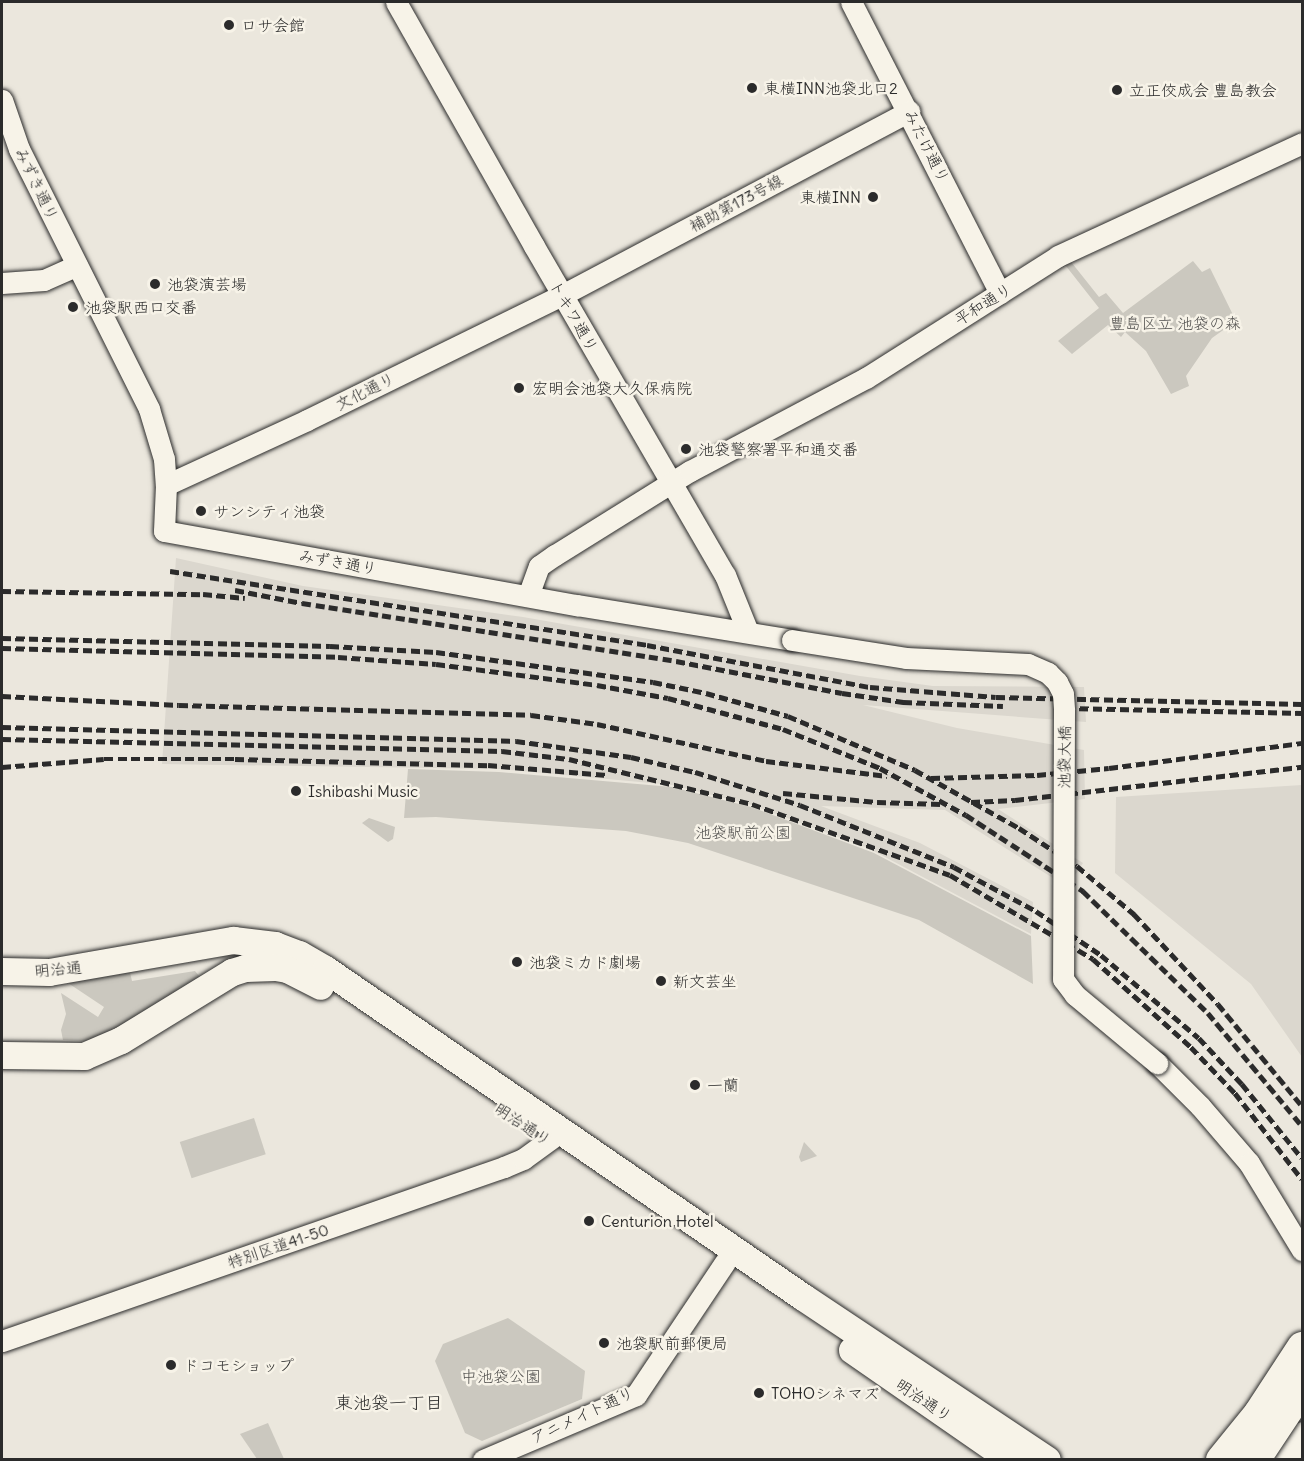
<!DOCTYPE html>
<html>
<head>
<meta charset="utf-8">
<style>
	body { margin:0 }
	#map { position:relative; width:1304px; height:1461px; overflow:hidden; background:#ebe7dd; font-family:Delius,"Klee One",sans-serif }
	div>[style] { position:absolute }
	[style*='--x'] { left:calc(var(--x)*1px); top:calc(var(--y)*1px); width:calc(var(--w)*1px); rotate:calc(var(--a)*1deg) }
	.built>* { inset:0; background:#dbd7ce }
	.green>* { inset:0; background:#cbc8bf; transform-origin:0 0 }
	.roads { filter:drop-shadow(0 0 2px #2b2b2b) drop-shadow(0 0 2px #2b2b2b) }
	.tertiary>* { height:21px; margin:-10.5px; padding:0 10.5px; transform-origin:10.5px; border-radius:10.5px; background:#f7f3e8 }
	.primary>* { height:27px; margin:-13.5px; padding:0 13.5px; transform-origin:13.5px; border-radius:13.5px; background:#f7f3e8 }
	.rail>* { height:4.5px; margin-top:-2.25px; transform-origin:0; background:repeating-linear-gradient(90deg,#2b2b2b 0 9px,transparent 0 13.5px) }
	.bridges { filter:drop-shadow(0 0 2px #2b2b2b) drop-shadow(0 0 2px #2b2b2b) }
	.tertiary-bridge>* { height:21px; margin:-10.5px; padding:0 10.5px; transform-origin:10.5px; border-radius:10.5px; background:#f7f3e8 }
	.motorway-bridge>* { height:30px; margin:-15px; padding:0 15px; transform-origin:15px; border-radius:15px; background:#f7f3e8 }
	.dots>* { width:16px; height:16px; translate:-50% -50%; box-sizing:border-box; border:3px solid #f7f3e8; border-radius:50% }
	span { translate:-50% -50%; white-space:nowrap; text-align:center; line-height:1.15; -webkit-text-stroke:5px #f7f3e8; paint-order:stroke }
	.poi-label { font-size:16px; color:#2b2b2b }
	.left { translate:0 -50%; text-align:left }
	.right { translate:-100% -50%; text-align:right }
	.street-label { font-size:16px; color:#2b2b2b }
	.park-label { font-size:16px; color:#535250 }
	.neighbourhood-label { font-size:18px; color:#2b2b2b }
	.frame { position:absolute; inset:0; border:3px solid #2b2b2b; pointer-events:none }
</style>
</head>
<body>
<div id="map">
	<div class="built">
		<div style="clip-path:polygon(176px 558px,303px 586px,523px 617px,860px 676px,933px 686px,1084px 687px,1086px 722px,863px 705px,957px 728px,1084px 750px,1085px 799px,998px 809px,1083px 863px,1067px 887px,945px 810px,821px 806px,920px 843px,1033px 902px,1031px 934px,868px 848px,752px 805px,672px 785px,500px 769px,162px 764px)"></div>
		<div style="clip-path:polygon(1302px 785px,1302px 1057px,1251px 984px,1115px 873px,1116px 797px)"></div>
	</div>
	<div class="green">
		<div style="clip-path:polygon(1068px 258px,1099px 297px,1106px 293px,1123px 313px,1193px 261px,1202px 272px,1210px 268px,1236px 321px,1212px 338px,1186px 376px,1189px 386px,1171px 394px,1146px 351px,1125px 332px,1121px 337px,1108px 325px,1072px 354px,1058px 341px,1099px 308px,1062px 261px)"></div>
		<div style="clip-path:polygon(408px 769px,499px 772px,672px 787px,751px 807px,874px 853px,1031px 936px,1033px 984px,919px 920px,688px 843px,626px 831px,436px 817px,404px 818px)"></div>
		<div style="clip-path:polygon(369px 818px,395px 827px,393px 839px,388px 842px,362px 823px)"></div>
		<div style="clip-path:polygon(129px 968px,132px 981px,195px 971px,200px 977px,106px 1035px,86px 1041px,63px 1040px,61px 1030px,66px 1014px,61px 993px,98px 1017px,104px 1007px,65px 981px)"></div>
		<div style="left:254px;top:1118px;width:38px;height:78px;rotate:72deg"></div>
		<div style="clip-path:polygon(804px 1142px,817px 1156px,801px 1162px,799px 1157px)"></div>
		<div style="clip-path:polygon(508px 1318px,585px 1371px,582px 1399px,482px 1441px,465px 1433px,435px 1361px,443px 1344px)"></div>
		<div style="clip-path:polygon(268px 1423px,284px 1459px,257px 1459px,240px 1434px)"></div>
	</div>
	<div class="roads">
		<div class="tertiary">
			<div style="--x:396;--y:2;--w:280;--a:60.5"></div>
			<div style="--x:534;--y:246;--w:380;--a:59.9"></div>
			<div style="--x:725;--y:575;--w:61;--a:68"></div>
			<div style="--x:851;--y:2;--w:327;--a:62.9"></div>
			<div style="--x:2;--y:100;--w:52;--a:70.9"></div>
			<div style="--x:19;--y:149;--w:291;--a:63.4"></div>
			<div style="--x:149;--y:409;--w:52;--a:73.3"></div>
			<div style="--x:164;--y:459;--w:26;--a:86"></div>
			<div style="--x:166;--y:485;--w:46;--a:92.5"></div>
			<div style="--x:164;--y:531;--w:420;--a:10.2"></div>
			<div style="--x:577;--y:605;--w:218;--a:9.2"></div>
			<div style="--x:2;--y:283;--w:42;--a:-4.1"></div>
			<div style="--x:44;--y:280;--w:36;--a:-24"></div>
			<div style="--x:166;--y:485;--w:155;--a:-24.7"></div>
			<div style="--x:307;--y:420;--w:284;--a:-26.1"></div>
			<div style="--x:562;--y:295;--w:393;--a:-27.9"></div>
			<div style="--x:528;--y:596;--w:32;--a:-70"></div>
			<div style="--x:539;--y:566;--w:19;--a:-35"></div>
			<div style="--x:555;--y:555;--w:159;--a:-31.9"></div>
			<div style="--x:690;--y:471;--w:199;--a:-27.9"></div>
			<div style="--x:866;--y:378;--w:227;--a:-32.4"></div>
			<div style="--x:1058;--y:256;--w:269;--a:-24.8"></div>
			<div style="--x:1157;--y:1063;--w:61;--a:45"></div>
			<div style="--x:1200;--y:1106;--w:75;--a:49.3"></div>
			<div style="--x:1249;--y:1163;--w:102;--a:58.7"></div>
			<div style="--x:2;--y:1341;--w:531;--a:-19.12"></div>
			<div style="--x:504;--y:1167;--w:21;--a:-23"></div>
			<div style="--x:523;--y:1159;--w:49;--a:-35.9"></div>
			<div style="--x:483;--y:1460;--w:166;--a:-23"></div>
			<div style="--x:636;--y:1395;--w:160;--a:-56.2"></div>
		</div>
		<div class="primary">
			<div style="--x:2;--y:971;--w:47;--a:1.2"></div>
			<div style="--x:49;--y:972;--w:187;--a:-9.9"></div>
			<div style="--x:233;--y:940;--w:42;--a:6.8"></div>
			<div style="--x:275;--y:945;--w:26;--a:21"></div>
			<div style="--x:299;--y:954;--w:30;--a:30"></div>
			<div style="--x:325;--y:969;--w:580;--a:34.46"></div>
			<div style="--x:803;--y:1297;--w:293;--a:33.7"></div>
			<div style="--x:2;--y:1055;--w:82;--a:0.7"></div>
			<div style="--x:84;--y:1056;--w:40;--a:-23.4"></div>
			<div style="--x:121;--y:1040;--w:130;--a:-31.5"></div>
			<div style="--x:232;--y:972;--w:14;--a:-17"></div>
			<div style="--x:245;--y:968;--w:30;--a:-2"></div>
			<div style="--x:275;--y:967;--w:12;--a:9"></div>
			<div style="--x:287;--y:969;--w:37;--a:27"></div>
			<div style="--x:852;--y:1350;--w:193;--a:34.7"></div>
			<div style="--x:1287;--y:1460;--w:29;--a:-59"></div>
		</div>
	</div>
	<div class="rail">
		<div style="--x:170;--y:571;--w:483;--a:8.8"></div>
		<div style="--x:647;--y:645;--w:227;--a:10.7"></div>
		<div style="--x:870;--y:687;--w:126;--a:4.5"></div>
		<div style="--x:996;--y:697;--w:306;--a:1.3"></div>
		<div style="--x:235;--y:590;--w:68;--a:11"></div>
		<div style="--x:302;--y:603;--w:378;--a:8.8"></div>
		<div style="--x:676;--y:661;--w:169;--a:10.9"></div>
		<div style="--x:842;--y:693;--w:62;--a:8.4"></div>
		<div style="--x:903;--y:702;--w:100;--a:2.3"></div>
		<div style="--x:2;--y:591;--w:201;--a:0.9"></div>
		<div style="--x:203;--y:594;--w:42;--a:5.4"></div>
		<div style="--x:2;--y:638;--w:328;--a:1.4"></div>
		<div style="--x:330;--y:646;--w:106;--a:3.2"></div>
		<div style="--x:436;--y:652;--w:219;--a:7.9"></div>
		<div style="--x:653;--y:682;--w:54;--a:11.7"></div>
		<div style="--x:706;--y:693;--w:85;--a:15.7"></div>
		<div style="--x:788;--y:716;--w:138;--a:23"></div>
		<div style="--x:915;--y:770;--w:119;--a:29.1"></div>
		<div style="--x:1019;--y:828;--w:69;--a:33.2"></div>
		<div style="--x:1077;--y:866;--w:75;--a:40.1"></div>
		<div style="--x:1134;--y:914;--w:123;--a:47"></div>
		<div style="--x:1218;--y:1004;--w:132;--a:50.5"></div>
		<div style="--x:2;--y:648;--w:336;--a:1.5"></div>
		<div style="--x:338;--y:657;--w:98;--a:4.1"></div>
		<div style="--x:436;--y:664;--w:162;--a:7.4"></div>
		<div style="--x:597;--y:685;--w:72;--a:10.4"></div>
		<div style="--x:668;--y:698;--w:119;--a:15.1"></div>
		<div style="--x:783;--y:729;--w:105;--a:21.9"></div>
		<div style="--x:880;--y:768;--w:98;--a:28.7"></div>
		<div style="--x:966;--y:815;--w:140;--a:33"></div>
		<div style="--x:1083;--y:891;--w:175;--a:44.3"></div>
		<div style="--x:1208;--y:1013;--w:147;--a:50.2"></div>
		<div style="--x:2;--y:696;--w:177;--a:2.9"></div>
		<div style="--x:179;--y:705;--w:352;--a:1.6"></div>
		<div style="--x:531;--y:715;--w:67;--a:7.8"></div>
		<div style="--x:597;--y:724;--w:173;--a:12.3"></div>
		<div style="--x:766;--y:761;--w:122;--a:7.1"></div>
		<div style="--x:1066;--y:708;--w:236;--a:1.2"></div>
		<div style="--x:2;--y:727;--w:514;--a:1.56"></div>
		<div style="--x:516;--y:741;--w:116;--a:7.9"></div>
		<div style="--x:631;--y:757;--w:66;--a:13.2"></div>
		<div style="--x:695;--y:772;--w:110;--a:17.4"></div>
		<div style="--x:800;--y:805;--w:166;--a:21.9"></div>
		<div style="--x:954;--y:867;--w:93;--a:28.2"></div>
		<div style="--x:1036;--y:911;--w:78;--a:34.1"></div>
		<div style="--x:1101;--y:955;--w:128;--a:40.3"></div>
		<div style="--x:1199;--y:1038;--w:63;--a:46.9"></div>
		<div style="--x:1242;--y:1084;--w:95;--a:51"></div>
		<div style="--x:2;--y:739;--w:500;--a:1.37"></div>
		<div style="--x:502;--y:751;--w:67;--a:6.8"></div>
		<div style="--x:569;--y:759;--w:188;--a:13.8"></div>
		<div style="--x:752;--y:804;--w:210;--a:19.7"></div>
		<div style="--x:950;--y:875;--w:166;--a:30.4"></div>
		<div style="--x:1093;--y:959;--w:132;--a:41.9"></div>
		<div style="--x:1191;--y:1047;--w:64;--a:46.3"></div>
		<div style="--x:1235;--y:1093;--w:109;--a:52.1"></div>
		<div style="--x:2;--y:767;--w:102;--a:-4.5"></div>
		<div style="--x:104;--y:759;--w:131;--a:0"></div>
		<div style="--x:235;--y:759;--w:253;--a:1.4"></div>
		<div style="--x:488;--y:765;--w:119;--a:4.8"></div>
		<div style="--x:931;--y:778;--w:106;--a:-1.6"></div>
		<div style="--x:1037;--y:775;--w:72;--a:-5.6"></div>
		<div style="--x:1109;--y:768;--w:195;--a:-7.4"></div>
		<div style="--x:783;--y:793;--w:94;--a:5.5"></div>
		<div style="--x:877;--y:802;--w:64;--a:1.8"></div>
		<div style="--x:971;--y:802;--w:44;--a:-2.6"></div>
		<div style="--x:1015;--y:800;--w:289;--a:-6.6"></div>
	</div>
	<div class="bridges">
		<div class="tertiary-bridge">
			<div style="--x:792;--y:640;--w:115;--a:9"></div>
			<div style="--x:906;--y:658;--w:122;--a:2.8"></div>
			<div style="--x:1028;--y:664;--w:22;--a:24"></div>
			<div style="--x:1048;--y:673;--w:13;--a:45"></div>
			<div style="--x:1057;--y:682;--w:13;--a:63"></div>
			<div style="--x:1063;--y:694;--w:16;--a:86"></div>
			<div style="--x:1064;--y:710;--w:269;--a:90.2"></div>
			<div style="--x:1063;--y:979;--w:20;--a:53"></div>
			<div style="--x:1075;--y:995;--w:107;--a:39.7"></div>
		</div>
		<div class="motorway-bridge">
			<div style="--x:1221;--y:1460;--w:60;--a:-51"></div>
			<div style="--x:1259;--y:1413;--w:79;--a:-56.9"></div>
			<div style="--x:1255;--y:1460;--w:85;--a:-56.5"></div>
		</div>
	</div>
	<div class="dots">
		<div style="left:229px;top:25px;background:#2b2b2b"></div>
		<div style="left:752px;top:88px;background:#2b2b2b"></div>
		<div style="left:1117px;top:90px;background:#2b2b2b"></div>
		<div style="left:873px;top:197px;background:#2b2b2b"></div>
		<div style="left:155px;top:284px;background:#2b2b2b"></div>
		<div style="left:73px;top:307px;background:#2b2b2b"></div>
		<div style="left:519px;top:388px;background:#2b2b2b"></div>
		<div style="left:686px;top:449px;background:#2b2b2b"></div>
		<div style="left:201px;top:511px;background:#2b2b2b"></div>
		<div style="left:296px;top:791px;background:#2b2b2b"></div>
		<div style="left:517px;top:962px;background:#2b2b2b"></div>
		<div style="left:661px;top:981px;background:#2b2b2b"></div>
		<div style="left:695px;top:1085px;background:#2b2b2b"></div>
		<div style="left:589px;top:1221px;background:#2b2b2b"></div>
		<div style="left:604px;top:1343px;background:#2b2b2b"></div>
		<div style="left:171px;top:1365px;background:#2b2b2b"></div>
		<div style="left:759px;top:1393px;background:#2b2b2b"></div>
	</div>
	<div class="poi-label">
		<span class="left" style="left:241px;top:25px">ロサ会館</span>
		<span class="left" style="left:764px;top:88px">東横INN池袋北口2</span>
		<span class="left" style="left:1129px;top:90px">立正佼成会 豊島教会</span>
		<span class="right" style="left:861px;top:197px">東横INN</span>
		<span class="left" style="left:167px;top:284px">池袋演芸場</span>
		<span class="left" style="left:85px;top:307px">池袋駅西口交番</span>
		<span class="left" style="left:532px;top:388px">宏明会池袋大久保病院</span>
		<span class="left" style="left:698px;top:449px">池袋警察署平和通交番</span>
		<span class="left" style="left:213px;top:511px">サンシティ池袋</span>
		<span class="left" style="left:308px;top:791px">Ishibashi Music</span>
		<span class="left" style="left:529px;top:962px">池袋ミカド劇場</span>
		<span class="left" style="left:673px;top:981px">新文芸坐</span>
		<span class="left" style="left:707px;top:1085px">一蘭</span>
		<span class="left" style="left:601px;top:1221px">Centurion Hotel</span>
		<span class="left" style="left:616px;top:1343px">池袋駅前郵便局</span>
		<span class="left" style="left:183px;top:1365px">ドコモショップ</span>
		<span class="left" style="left:771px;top:1393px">TOHOシネマズ</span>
	</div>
	<div class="street-label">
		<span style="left:927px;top:146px;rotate:63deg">みたけ通り</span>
		<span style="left:37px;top:184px;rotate:64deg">みずき通り</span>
		<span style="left:736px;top:203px;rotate:-28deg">補助第173号線</span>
		<span style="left:983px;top:304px;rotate:-32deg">平和通り</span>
		<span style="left:574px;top:316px;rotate:60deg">トキワ通り</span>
		<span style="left:365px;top:391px;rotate:-27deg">文化通り</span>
		<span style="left:338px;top:562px;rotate:10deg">みずき通り</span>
		<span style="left:1064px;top:757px;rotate:-89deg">池袋大橋</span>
		<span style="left:58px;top:969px;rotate:-5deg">明治通</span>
		<span style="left:523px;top:1124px;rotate:33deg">明治通り</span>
		<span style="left:278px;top:1246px;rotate:-19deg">特別区道41-50</span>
		<span style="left:924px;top:1400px;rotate:34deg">明治通り</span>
		<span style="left:582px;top:1415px;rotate:-25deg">アニメイト通り</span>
	</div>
	<div class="park-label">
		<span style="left:1175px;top:323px">豊島区立 池袋の森</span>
		<span style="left:743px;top:832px">池袋駅前公園</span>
		<span style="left:501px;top:1376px">中池袋公園</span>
	</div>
	<div class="neighbourhood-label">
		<span style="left:389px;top:1403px">東池袋一丁目</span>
	</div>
	<div class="frame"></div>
</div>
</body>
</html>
